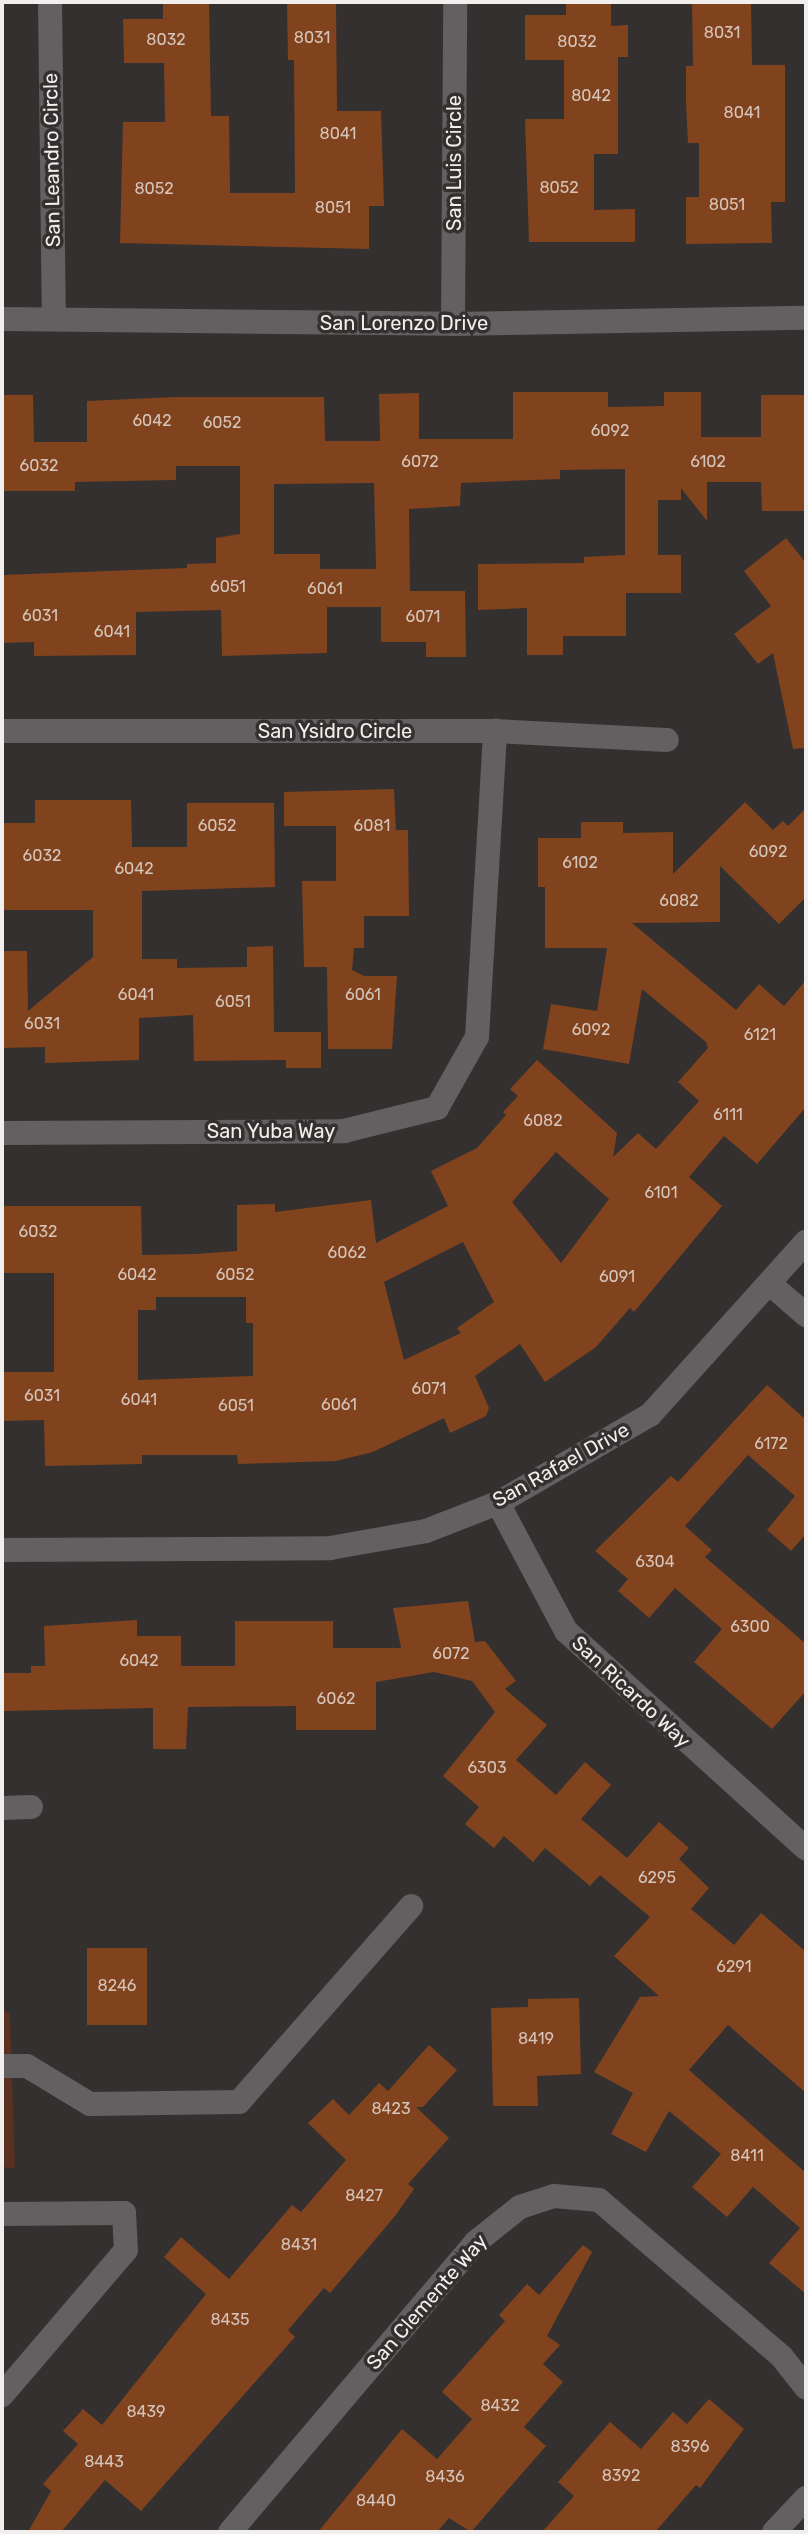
<!DOCTYPE html>
<html>
<head>
<meta charset="utf-8">
<style>
	body { margin:0 }
	#map { position:relative; width:808px; height:2534px; overflow:hidden; background:#33302f; font-family:Rubik,sans-serif }
	div>[style] { position:absolute }
	[style*='--x'] { left:calc(var(--x)*1px); top:calc(var(--y)*1px); width:calc(var(--w)*1px); rotate:calc(var(--a)*1deg) }
	.green>* { inset:0; background:#5a3020 }
	.building>* { inset:0; background:#81431d; transform-origin:0 0 }
	.minor>* { height:24px; margin:-12px; padding:0 12px; transform-origin:12px; border-radius:12px; background:#626060 }
	span { translate:-50% -50%; white-space:nowrap; text-align:center; line-height:1.15; -webkit-text-stroke:7px #33302f; paint-order:stroke }
	.number-label { font-size:16px; color:#d5c4ba }
	.number-label span { -webkit-text-stroke-width:0 }
	.street-label { font-size:20px; color:#f1efee }
	.frame { position:absolute; inset:0; border:4px solid #f1efee; pointer-events:none }
</style>
</head>
<body>
<div id="map">
	<div class="green">
		<div style="clip-path:polygon(2px 2008px,10px 2015px,15px 2168px,2px 2167px)"></div>
	</div>
	<div class="building">
		<div style="clip-path:polygon(209px 2px,211px 116px,229px 116px,230px 193px,295px 193px,294px 60px,288px 60px,287px 2px,336px 2px,337px 111px,381px 111px,384px 206px,369px 206px,369px 249px,120px 243px,123px 122px,165px 122px,164px 63px,124px 63px,123px 19px,163px 19px,163px 4px)"></div>
		<div style="clip-path:polygon(566px 2px,611px 2px,611px 26px,628px 25px,628px 57px,618px 57px,618px 154px,594px 154px,594px 210px,635px 209px,635px 242px,529px 242px,525px 119px,564px 119px,564px 60px,525px 60px,525px 15px,566px 15px)"></div>
		<div style="clip-path:polygon(692px 2px,751px 2px,752px 65px,785px 65px,785px 202px,771px 202px,772px 243px,686px 244px,686px 197px,699px 197px,699px 143px,688px 143px,686px 102px,686px 66px,693px 66px)"></div>
		<div style="clip-path:polygon(evenodd,513px 392px,608px 392px,608px 407px,664px 406px,664px 392px,701px 392px,701px 437px,761px 437px,761px 395px,806px 395px,806px 511px,762px 511px,761px 482px,707px 482px,707px 521px,681px 488px,681px 500px,658px 500px,658px 555px,681px 555px,681px 593px,626px 593px,626px 636px,563px 636px,563px 655px,527px 655px,527px 608px,478px 610px,478px 564px,584px 563px,584px 557px,625px 555px,625px 469px,560px 470px,560px 479px,461px 483px,460px 506px,409px 509px,410px 591px,465px 591px,466px 657px,426px 657px,426px 642px,381px 642px,381px 607px,327px 607px,327px 653px,222px 656px,221px 610px,136px 612px,136px 655px,34px 656px,34px 642px,2px 643px,2px 575px,187px 568px,187px 564px,216px 563px,216px 538px,240px 534px,240px 466px,176px 466px,176px 480px,75px 482px,75px 491px,2px 491px,2px 395px,33px 395px,34px 442px,87px 442px,87px 401px,175px 397px,324px 397px,325px 441px,380px 441px,379px 394px,419px 393px,419px 439px,513px 439px,513px 392px,374px 483px,376px 569px,320px 569px,320px 554px,274px 554px,274px 484px,374px 483px)"></div>
		<div style="clip-path:polygon(786px 538px,806px 563px,806px 748px,793px 749px,773px 653px,758px 664px,734px 634px,771px 606px,744px 571px)"></div>
		<div style="clip-path:polygon(394px 789px,396px 830px,408px 830px,409px 916px,364px 916px,364px 948px,354px 948px,352px 970px,364px 976px,397px 976px,392px 1049px,328px 1049px,327px 967px,304px 967px,302px 881px,336px 881px,336px 826px,284px 826px,284px 792px)"></div>
		<div style="clip-path:polygon(35px 800px,131px 800px,132px 847px,187px 847px,187px 803px,274px 803px,275px 887px,142px 891px,142px 959px,177px 959px,177px 968px,247px 967px,247px 947px,273px 946px,274px 1032px,321px 1032px,321px 1068px,286px 1068px,286px 1060px,194px 1061px,193px 1015px,139px 1018px,139px 1060px,45px 1063px,45px 1047px,2px 1048px,2px 951px,27px 951px,28px 1011px,93px 957px,93px 910px,2px 910px,2px 823px,35px 823px)"></div>
		<div style="clip-path:polygon(evenodd,745px 802px,773px 830px,783px 821px,788px 826px,806px 808px,806px 897px,779px 924px,720px 866px,720px 922px,632px 923px,736px 1010px,759px 984px,784px 1006px,806px 980px,806px 1107px,757px 1164px,724px 1136px,689px 1177px,722px 1206px,634px 1312px,630px 1308px,596px 1347px,545px 1382px,520px 1344px,475px 1376px,489px 1408px,486px 1416px,450px 1433px,444px 1418px,373px 1452px,336px 1461px,238px 1464px,237px 1455px,142px 1455px,142px 1464px,45px 1466px,44px 1420px,2px 1421px,2px 1372px,54px 1372px,54px 1273px,2px 1273px,2px 1206px,141px 1206px,142px 1255px,195px 1254px,237px 1251px,237px 1205px,275px 1204px,275px 1212px,371px 1200px,376px 1243px,448px 1206px,431px 1171px,477px 1148px,506px 1115px,503px 1112px,518px 1096px,510px 1089px,537px 1060px,617px 1133px,613px 1157px,638px 1133px,656px 1149px,699px 1101px,678px 1082px,708px 1048px,706px 1042px,642px 989px,629px 1064px,543px 1049px,551px 1004px,597px 1011px,607px 948px,545px 948px,545px 887px,538px 887px,538px 838px,581px 838px,581px 822px,623px 822px,623px 833px,673px 832px,673px 874px,745px 802px,556px 1152px,609px 1199px,561px 1263px,512px 1202px,556px 1152px,745px 802px,463px 1242px,494px 1302px,457px 1328px,461px 1333px,404px 1360px,384px 1282px,463px 1242px,745px 802px,156px 1297px,246px 1297px,246px 1323px,253px 1323px,253px 1376px,138px 1380px,138px 1310px,156px 1310px,156px 1297px)"></div>
		<div style="clip-path:polygon(767px 1385px,806px 1420px,806px 1534px,791px 1551px,767px 1530px,795px 1496px,748px 1455px,685px 1526px,712px 1550px,705px 1557px,806px 1644px,806px 1691px,772px 1729px,694px 1662px,722px 1629px,675px 1588px,649px 1618px,618px 1591px,628px 1579px,595px 1551px,671px 1476px,678px 1482px)"></div>
		<div style="clip-path:polygon(468px 1601px,475px 1642px,485px 1641px,516px 1681px,505px 1689px,547px 1725px,516px 1760px,556px 1795px,585px 1762px,611px 1785px,581px 1819px,627px 1858px,659px 1822px,689px 1848px,679px 1859px,709px 1888px,691px 1909px,734px 1945px,761px 1913px,806px 1952px,806px 2093px,728px 2025px,689px 2070px,806px 2173px,806px 2294px,769px 2263px,800px 2228px,753px 2187px,727px 2217px,692px 2187px,721px 2154px,669px 2111px,646px 2152px,611px 2134px,633px 2093px,594px 2072px,640px 1997px,659px 1996px,614px 1956px,650px 1917px,600px 1875px,590px 1886px,545px 1848px,533px 1862px,504px 1836px,494px 1848px,465px 1824px,479px 1807px,443px 1776px,495px 1712px,472px 1681px,434px 1672px,376px 1682px,376px 1730px,296px 1730px,296px 1706px,188px 1707px,186px 1749px,153px 1749px,153px 1708px,3px 1711px,2px 1673px,31px 1673px,31px 1666px,45px 1666px,44px 1626px,137px 1620px,137px 1636px,181px 1636px,181px 1666px,235px 1666px,235px 1621px,333px 1621px,333px 1648px,401px 1648px,393px 1608px)"></div>
		<div style="left:87px;top:1948px;width:60px;height:77px"></div>
		<div style="clip-path:polygon(579px 1998px,581px 2074px,537px 2076px,538px 2106px,493px 2106px,491px 2008px,528px 2007px,528px 1999px)"></div>
		<div style="clip-path:polygon(429px 2045px,457px 2070px,423px 2107px,416px 2107px,449px 2138px,408px 2184px,414px 2189px,395px 2216px,330px 2293px,324px 2288px,288px 2330px,295px 2337px,141px 2511px,105px 2480px,61px 2532px,28px 2532px,51px 2491px,43px 2484px,78px 2444px,63px 2431px,83px 2409px,102px 2425px,206px 2294px,164px 2257px,181px 2237px,229px 2279px,292px 2205px,301px 2212px,346px 2160px,308px 2123px,333px 2099px,349px 2115px,379px 2083px,388px 2091px)"></div>
		<div style="clip-path:polygon(583px 2245px,592px 2252px,547px 2336px,560px 2345px,543px 2364px,563px 2382px,524px 2427px,546px 2446px,471px 2532px,449px 2518px,437px 2532px,318px 2532px,402px 2429px,437px 2459px,472px 2419px,442px 2392px,505px 2321px,499px 2315px,527px 2284px,539px 2295px)"></div>
		<div style="clip-path:polygon(709px 2399px,744px 2429px,700px 2488px,696px 2485px,655px 2532px,542px 2532px,574px 2496px,558px 2482px,610px 2422px,641px 2449px,673px 2412px,687px 2424px)"></div>
	</div>
	<div class="minor">
		<div style="--x:50;--y:2;--w:317;--a:89.3"></div>
		<div style="--x:2;--y:319;--w:451;--a:0.6"></div>
		<div style="--x:453;--y:324;--w:353;--a:-1"></div>
		<div style="--x:453;--y:324;--w:322;--a:-89.6"></div>
		<div style="--x:2;--y:731;--w:493;--a:0"></div>
		<div style="--x:495;--y:731;--w:172;--a:3"></div>
		<div style="--x:2;--y:1133;--w:342;--a:-0.3"></div>
		<div style="--x:344;--y:1131;--w:96;--a:-13.9"></div>
		<div style="--x:437;--y:1108;--w:81;--a:-60.6"></div>
		<div style="--x:477;--y:1037;--w:307;--a:-86.6"></div>
		<div style="--x:770;--y:1284;--w:48;--a:40.7"></div>
		<div style="--x:498;--y:1503;--w:145;--a:62"></div>
		<div style="--x:566;--y:1631;--w:324;--a:42.2"></div>
		<div style="--x:2;--y:1550;--w:328;--a:-0.3"></div>
		<div style="--x:330;--y:1548;--w:97;--a:-10"></div>
		<div style="--x:426;--y:1531;--w:77;--a:-21.3"></div>
		<div style="--x:498;--y:1503;--w:176;--a:-30.1"></div>
		<div style="--x:650;--y:1415;--w:233;--a:-48"></div>
		<div style="--x:2;--y:1808;--w:29;--a:-2"></div>
		<div style="--x:2;--y:2066;--w:25;--a:0"></div>
		<div style="--x:27;--y:2066;--w:74;--a:31.1"></div>
		<div style="--x:90;--y:2104;--w:149;--a:-0.8"></div>
		<div style="--x:239;--y:2102;--w:261;--a:-48.7"></div>
		<div style="--x:2;--y:2214;--w:122;--a:-0.5"></div>
		<div style="--x:124;--y:2213;--w:37;--a:87"></div>
		<div style="--x:126;--y:2250;--w:191;--a:130.5"></div>
		<div style="--x:230;--y:2532;--w:380;--a:-49.7"></div>
		<div style="--x:476;--y:2242;--w:56;--a:-38.5"></div>
		<div style="--x:520;--y:2207;--w:36;--a:-18"></div>
		<div style="--x:554;--y:2196;--w:45;--a:5.1"></div>
		<div style="--x:599;--y:2200;--w:241;--a:40.6"></div>
		<div style="--x:782;--y:2357;--w:39;--a:52"></div>
		<div style="--x:774;--y:2532;--w:47;--a:-46.7"></div>
	</div>
	<div class="number-label">
		<span style="left:722px;top:33px">8031</span>
		<span style="left:312px;top:38px">8031</span>
		<span style="left:166px;top:40px">8032</span>
		<span style="left:577px;top:42px">8032</span>
		<span style="left:591px;top:96px">8042</span>
		<span style="left:742px;top:113px">8041</span>
		<span style="left:338px;top:134px">8041</span>
		<span style="left:559px;top:188px">8052</span>
		<span style="left:154px;top:189px">8052</span>
		<span style="left:727px;top:205px">8051</span>
		<span style="left:333px;top:208px">8051</span>
		<span style="left:152px;top:421px">6042</span>
		<span style="left:222px;top:423px">6052</span>
		<span style="left:610px;top:431px">6092</span>
		<span style="left:420px;top:462px">6072</span>
		<span style="left:708px;top:462px">6102</span>
		<span style="left:39px;top:466px">6032</span>
		<span style="left:228px;top:587px">6051</span>
		<span style="left:325px;top:589px">6061</span>
		<span style="left:40px;top:616px">6031</span>
		<span style="left:423px;top:617px">6071</span>
		<span style="left:112px;top:632px">6041</span>
		<span style="left:217px;top:826px">6052</span>
		<span style="left:372px;top:826px">6081</span>
		<span style="left:768px;top:852px">6092</span>
		<span style="left:42px;top:856px">6032</span>
		<span style="left:580px;top:863px">6102</span>
		<span style="left:134px;top:869px">6042</span>
		<span style="left:679px;top:901px">6082</span>
		<span style="left:136px;top:995px">6041</span>
		<span style="left:363px;top:995px">6061</span>
		<span style="left:233px;top:1002px">6051</span>
		<span style="left:42px;top:1024px">6031</span>
		<span style="left:591px;top:1030px">6092</span>
		<span style="left:760px;top:1035px">6121</span>
		<span style="left:728px;top:1115px">6111</span>
		<span style="left:543px;top:1121px">6082</span>
		<span style="left:661px;top:1193px">6101</span>
		<span style="left:38px;top:1232px">6032</span>
		<span style="left:347px;top:1253px">6062</span>
		<span style="left:137px;top:1275px">6042</span>
		<span style="left:235px;top:1275px">6052</span>
		<span style="left:617px;top:1277px">6091</span>
		<span style="left:429px;top:1389px">6071</span>
		<span style="left:42px;top:1396px">6031</span>
		<span style="left:139px;top:1400px">6041</span>
		<span style="left:339px;top:1405px">6061</span>
		<span style="left:236px;top:1406px">6051</span>
		<span style="left:771px;top:1444px">6172</span>
		<span style="left:655px;top:1562px">6304</span>
		<span style="left:750px;top:1627px">6300</span>
		<span style="left:451px;top:1654px">6072</span>
		<span style="left:139px;top:1661px">6042</span>
		<span style="left:336px;top:1699px">6062</span>
		<span style="left:487px;top:1768px">6303</span>
		<span style="left:657px;top:1878px">6295</span>
		<span style="left:734px;top:1967px">6291</span>
		<span style="left:117px;top:1986px">8246</span>
		<span style="left:536px;top:2039px">8419</span>
		<span style="left:391px;top:2109px">8423</span>
		<span style="left:747px;top:2156px">8411</span>
		<span style="left:364px;top:2196px">8427</span>
		<span style="left:299px;top:2245px">8431</span>
		<span style="left:230px;top:2320px">8435</span>
		<span style="left:500px;top:2406px">8432</span>
		<span style="left:146px;top:2412px">8439</span>
		<span style="left:690px;top:2447px">8396</span>
		<span style="left:104px;top:2462px">8443</span>
		<span style="left:621px;top:2476px">8392</span>
		<span style="left:445px;top:2477px">8436</span>
		<span style="left:376px;top:2501px">8440</span>
	</div>
	<div class="street-label">
		<span style="left:52px;top:160px;rotate:-91deg">San Leandro Circle</span>
		<span style="left:454px;top:163px;rotate:-90deg">San Luis Circle</span>
		<span style="left:404px;top:323px">San Lorenzo Drive</span>
		<span style="left:335px;top:731px">San Ysidro Circle</span>
		<span style="left:271px;top:1131px">San Yuba Way</span>
		<span style="left:561px;top:1465px;rotate:-29deg">San Rafael Drive</span>
		<span style="left:631px;top:1692px;rotate:43deg">San Ricardo Way</span>
		<span style="left:427px;top:2302px;rotate:-49deg">San Clemente Way</span>
	</div>
	<div class="frame"></div>
</div>
</body>
</html>
